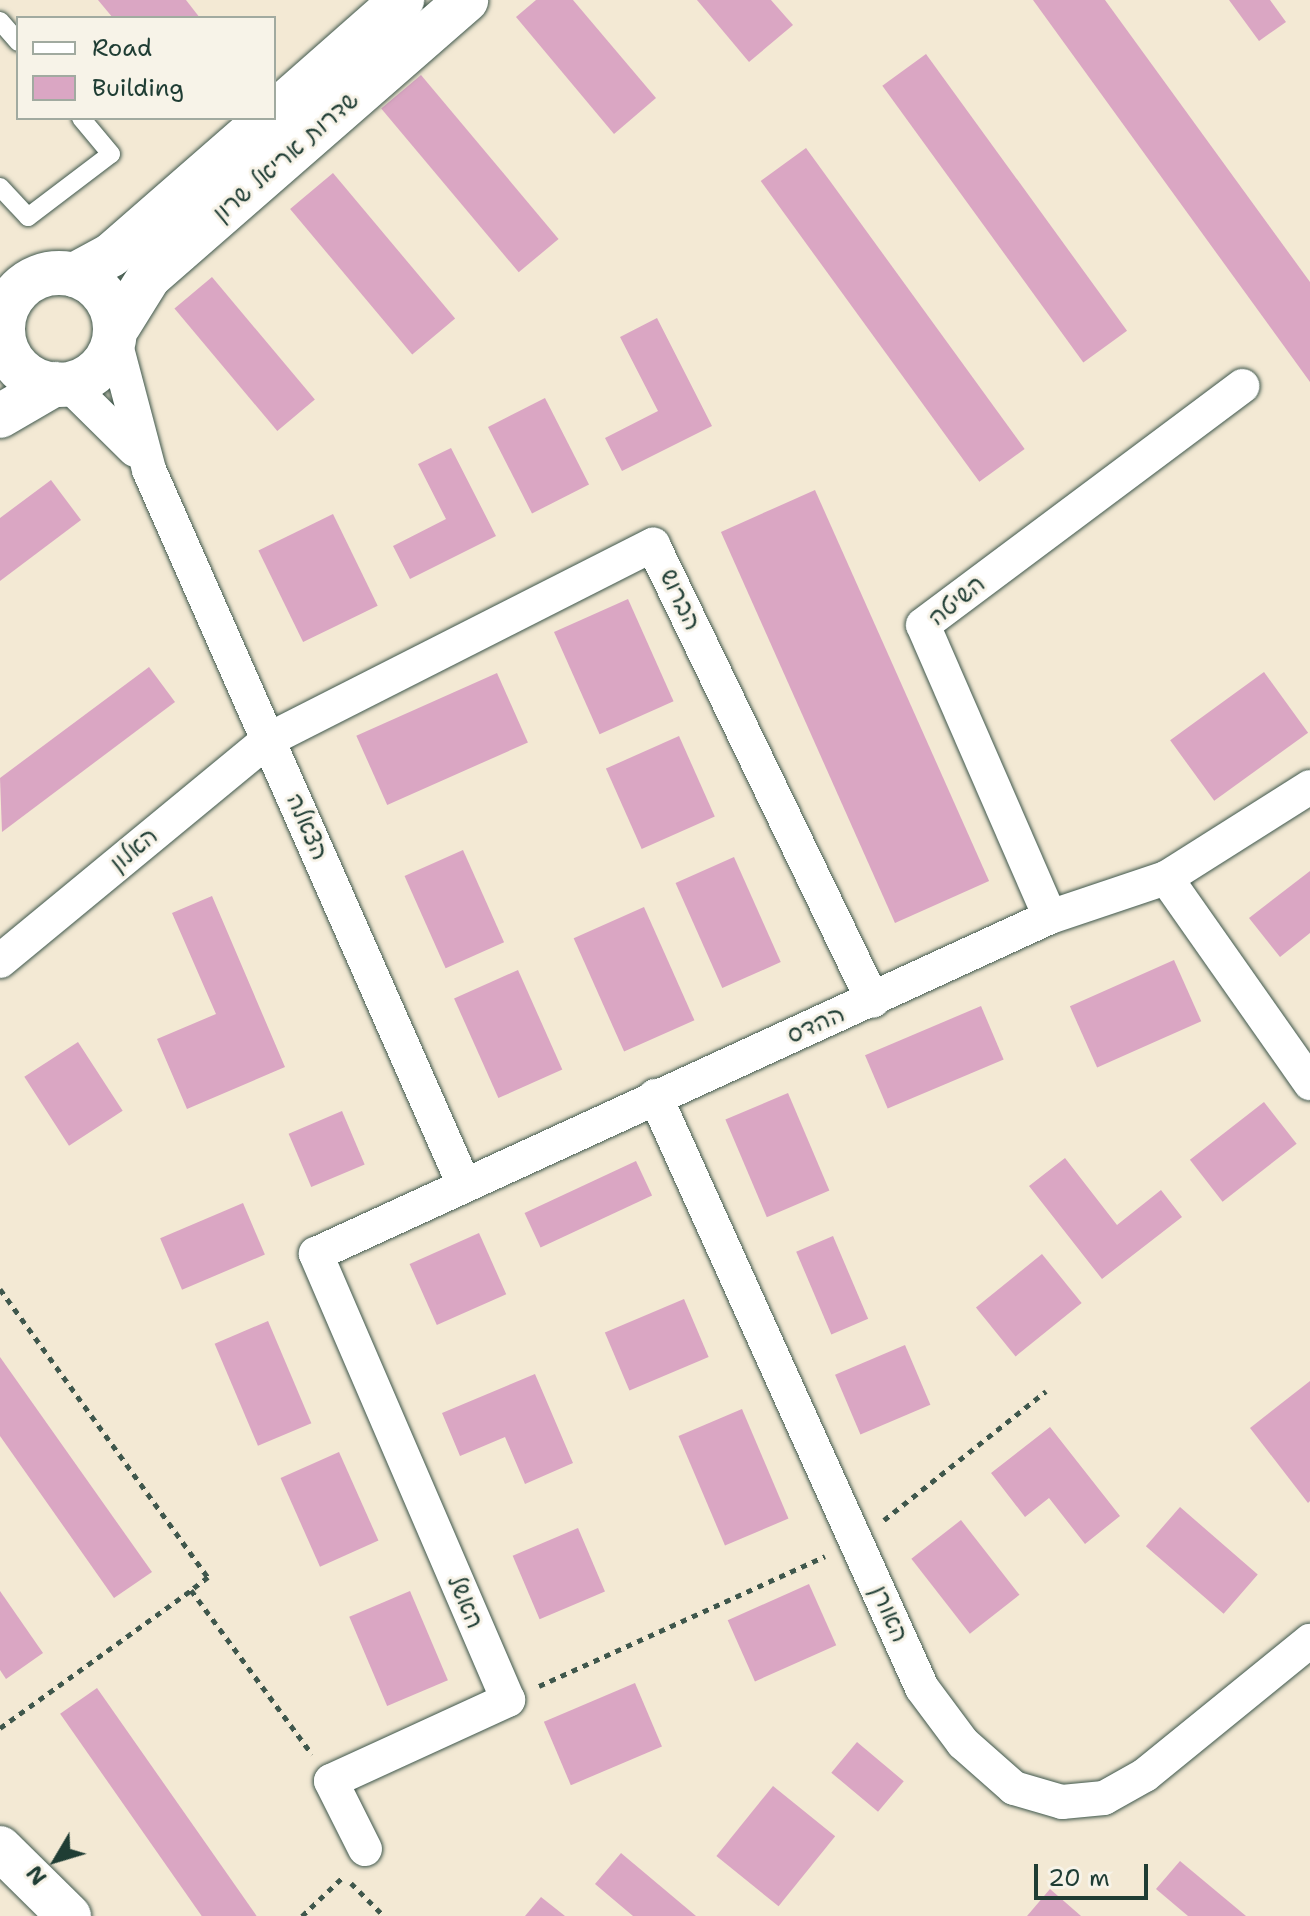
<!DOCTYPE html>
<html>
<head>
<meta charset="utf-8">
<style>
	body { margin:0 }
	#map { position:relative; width:1310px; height:1916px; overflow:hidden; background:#f3e9d4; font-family:"Shantell Sans","Playpen Sans Hebrew",sans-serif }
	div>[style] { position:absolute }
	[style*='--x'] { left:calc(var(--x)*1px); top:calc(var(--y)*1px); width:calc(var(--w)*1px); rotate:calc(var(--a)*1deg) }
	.building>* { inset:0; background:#daa6c3; transform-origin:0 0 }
	.path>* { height:5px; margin-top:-2.5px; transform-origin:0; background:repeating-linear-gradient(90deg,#3f574c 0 6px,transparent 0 12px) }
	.roads { filter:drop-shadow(0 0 2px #3f574c) drop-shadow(0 0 2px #3f574c) }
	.lane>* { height:18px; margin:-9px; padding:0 9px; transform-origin:9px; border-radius:9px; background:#fff }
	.street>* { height:34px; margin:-17px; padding:0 17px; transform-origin:17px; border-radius:17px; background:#fff }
	.secondary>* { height:44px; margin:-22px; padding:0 22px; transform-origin:22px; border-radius:22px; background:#fff }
	.secondary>.ring { margin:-22px; padding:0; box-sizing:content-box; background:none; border:44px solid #fff; border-radius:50% }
	span { translate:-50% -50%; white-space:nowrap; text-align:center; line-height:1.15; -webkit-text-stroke:6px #f7f3e8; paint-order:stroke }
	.street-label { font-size:24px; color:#1f3d34 }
	.legend { position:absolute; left:16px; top:16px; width:260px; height:104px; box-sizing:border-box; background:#f7f3e8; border:2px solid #a1aaa0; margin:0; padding:10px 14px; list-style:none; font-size:24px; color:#1f3d34 }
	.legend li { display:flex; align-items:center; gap:16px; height:40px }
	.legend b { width:40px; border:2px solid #a1aaa0 }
	.north { position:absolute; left:16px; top:1820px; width:80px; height:80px; -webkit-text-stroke:6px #f7f3e8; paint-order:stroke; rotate:232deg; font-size:22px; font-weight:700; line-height:32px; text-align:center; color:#1f3d34 }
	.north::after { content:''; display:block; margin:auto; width:28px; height:36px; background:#1f3d34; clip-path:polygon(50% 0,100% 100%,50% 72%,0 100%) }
	.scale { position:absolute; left:1034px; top:1864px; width:114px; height:36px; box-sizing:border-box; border:4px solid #1f3d34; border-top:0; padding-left:10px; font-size:24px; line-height:28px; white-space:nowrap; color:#1f3d34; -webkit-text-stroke:6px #f7f3e8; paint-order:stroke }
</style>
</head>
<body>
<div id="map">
	<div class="building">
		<div style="clip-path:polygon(98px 0,186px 0,200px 18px,113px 18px)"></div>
		<div style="clip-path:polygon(536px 0,573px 0,656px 98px,614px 134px,516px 17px)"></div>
		<div style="clip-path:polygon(697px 0,771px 0,793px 25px,749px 62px)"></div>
		<div style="clip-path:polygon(1033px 0,1105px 0,1310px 282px,1310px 382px)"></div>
		<div style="clip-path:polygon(1229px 0,1270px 0,1286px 22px,1259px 41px)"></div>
		<div style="left:926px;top:54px;width:342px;height:54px;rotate:54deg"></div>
		<div style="left:421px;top:75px;width:214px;height:52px;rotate:50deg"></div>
		<div style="left:806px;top:148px;width:372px;height:56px;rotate:54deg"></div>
		<div style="left:333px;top:173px;width:190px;height:56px;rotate:50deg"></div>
		<div style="left:212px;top:277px;width:160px;height:49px;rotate:50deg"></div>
		<div style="clip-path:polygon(657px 318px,712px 426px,622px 471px,605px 438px,658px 411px,620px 337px)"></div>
		<div style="left:545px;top:398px;width:97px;height:64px;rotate:63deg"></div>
		<div style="clip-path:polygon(451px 448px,496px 536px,410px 579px,393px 546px,446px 519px,418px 464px)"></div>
		<div style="clip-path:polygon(51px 480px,81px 520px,0 581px,0 518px)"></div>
		<div style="left:815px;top:490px;width:428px;height:103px;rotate:66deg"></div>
		<div style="left:333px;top:514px;width:102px;height:83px;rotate:64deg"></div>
		<div style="left:628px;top:599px;width:112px;height:81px;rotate:66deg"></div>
		<div style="clip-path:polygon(149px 667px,175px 702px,2px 832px,0 778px)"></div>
		<div style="left:1264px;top:672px;width:75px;height:116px;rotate:54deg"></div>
		<div style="left:497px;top:673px;width:76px;height:154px;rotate:66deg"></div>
		<div style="left:679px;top:736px;width:88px;height:80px;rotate:66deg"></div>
		<div style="left:463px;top:850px;width:101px;height:64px;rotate:66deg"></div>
		<div style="left:734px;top:857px;width:115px;height:64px;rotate:66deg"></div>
		<div style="clip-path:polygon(1310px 871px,1310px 933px,1280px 957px,1249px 918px)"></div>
		<div style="clip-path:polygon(212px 896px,285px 1067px,187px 1109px,157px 1039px,216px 1014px,172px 913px)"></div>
		<div style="left:644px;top:907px;width:124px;height:77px;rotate:66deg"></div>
		<div style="left:1174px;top:960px;width:67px;height:114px;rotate:66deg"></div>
		<div style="left:518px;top:970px;width:109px;height:70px;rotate:66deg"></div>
		<div style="left:981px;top:1006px;width:58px;height:126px;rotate:67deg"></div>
		<div style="left:78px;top:1042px;width:82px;height:64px;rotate:57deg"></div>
		<div style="left:788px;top:1093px;width:106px;height:68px;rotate:67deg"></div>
		<div style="left:1264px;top:1102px;width:53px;height:94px;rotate:52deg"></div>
		<div style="left:342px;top:1111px;width:58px;height:58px;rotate:67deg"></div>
		<div style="clip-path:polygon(1065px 1158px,1117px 1225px,1161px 1190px,1182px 1217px,1102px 1279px,1029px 1186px)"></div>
		<div style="left:636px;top:1161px;width:38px;height:123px;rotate:65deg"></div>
		<div style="left:243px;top:1203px;width:56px;height:90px;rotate:67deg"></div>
		<div style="left:479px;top:1233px;width:67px;height:76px;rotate:66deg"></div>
		<div style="left:833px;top:1236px;width:90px;height:40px;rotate:67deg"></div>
		<div style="left:1042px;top:1254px;width:63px;height:85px;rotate:51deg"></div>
		<div style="left:684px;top:1299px;width:63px;height:86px;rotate:67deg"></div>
		<div style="left:268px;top:1321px;width:111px;height:58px;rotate:67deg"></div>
		<div style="left:905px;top:1345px;width:65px;height:76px;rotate:67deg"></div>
		<div style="clip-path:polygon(0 1357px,152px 1572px,114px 1598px,0 1436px)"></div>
		<div style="clip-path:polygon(535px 1374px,573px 1463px,525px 1484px,505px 1437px,460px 1456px,442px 1413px)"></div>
		<div style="clip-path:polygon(1310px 1381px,1310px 1501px,1308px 1503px,1250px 1428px)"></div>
		<div style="left:742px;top:1409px;width:119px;height:69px;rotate:67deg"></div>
		<div style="clip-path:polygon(1050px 1427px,1120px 1516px,1085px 1544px,1049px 1498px,1025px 1517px,991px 1473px)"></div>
		<div style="left:339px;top:1452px;width:97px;height:64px;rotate:66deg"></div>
		<div style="left:1180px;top:1507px;width:103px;height:52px;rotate:41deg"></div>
		<div style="left:961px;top:1520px;width:95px;height:63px;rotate:52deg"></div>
		<div style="left:578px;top:1528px;width:69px;height:71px;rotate:67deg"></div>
		<div style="left:809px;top:1584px;width:67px;height:89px;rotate:66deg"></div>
		<div style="clip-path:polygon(0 1591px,43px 1653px,6px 1679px,0 1670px)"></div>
		<div style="left:410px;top:1591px;width:97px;height:66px;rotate:67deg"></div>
		<div style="left:635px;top:1683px;width:69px;height:99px;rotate:67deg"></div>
		<div style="left:97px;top:1688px;width:279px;height:45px;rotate:55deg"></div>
		<div style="left:857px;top:1742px;width:61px;height:40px;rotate:40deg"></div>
		<div style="left:773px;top:1786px;width:80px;height:90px;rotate:39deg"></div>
		<div style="clip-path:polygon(621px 1853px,696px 1916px,633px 1916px,595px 1884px)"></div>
		<div style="clip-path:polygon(1180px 1861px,1246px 1916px,1188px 1916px,1156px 1889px)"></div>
		<div style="clip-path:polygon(1050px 1889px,1081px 1916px,1027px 1916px)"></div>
		<div style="clip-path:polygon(541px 1897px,565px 1916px,525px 1916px)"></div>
	</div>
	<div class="path">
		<div style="--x:0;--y:1289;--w:355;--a:54.2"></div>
		<div style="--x:208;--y:1577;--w:21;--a:143"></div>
		<div style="--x:191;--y:1590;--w:204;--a:53.6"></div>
		<div style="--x:884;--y:1520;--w:207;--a:-38.5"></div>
		<div style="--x:539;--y:1686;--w:314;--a:-24.4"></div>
		<div style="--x:0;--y:1728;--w:236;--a:-35.8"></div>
		<div style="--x:351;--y:1883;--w:47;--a:45"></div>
		<div style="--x:302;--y:1916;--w:58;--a:-43.6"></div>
	</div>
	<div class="roads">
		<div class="lane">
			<div style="--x:0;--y:21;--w:28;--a:49"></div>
			<div style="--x:0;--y:187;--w:41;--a:47"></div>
			<div style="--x:28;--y:217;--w:104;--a:-37.2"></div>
			<div style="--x:111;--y:154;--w:47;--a:-129.8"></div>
			<div style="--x:0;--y:290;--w:16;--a:40"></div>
		</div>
		<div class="street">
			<div style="--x:115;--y:341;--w:133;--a:75.2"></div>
			<div style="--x:149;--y:470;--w:781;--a:66.22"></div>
			<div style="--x:67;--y:383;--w:95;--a:44.6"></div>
			<div style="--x:1166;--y:878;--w:251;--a:54.9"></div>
			<div style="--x:1050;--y:917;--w:318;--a:-113.5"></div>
			<div style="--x:923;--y:625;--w:399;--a:-36.8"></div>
			<div style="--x:0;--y:961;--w:347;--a:-39.5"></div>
			<div style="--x:268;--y:740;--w:432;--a:-26.9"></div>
			<div style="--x:653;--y:545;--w:506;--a:64.24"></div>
			<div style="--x:655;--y:1096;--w:649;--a:65.72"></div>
			<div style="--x:922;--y:1688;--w:69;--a:53.3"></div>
			<div style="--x:963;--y:1743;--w:68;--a:41.4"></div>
			<div style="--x:1014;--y:1788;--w:50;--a:16.3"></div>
			<div style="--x:1062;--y:1802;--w:42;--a:-5.4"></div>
			<div style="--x:1104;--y:1798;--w:47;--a:-29.3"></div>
			<div style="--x:1145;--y:1775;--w:213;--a:-39.1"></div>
			<div style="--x:365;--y:1849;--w:76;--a:-116.6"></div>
			<div style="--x:331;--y:1781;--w:195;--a:-24.6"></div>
			<div style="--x:508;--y:1700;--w:486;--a:-113.3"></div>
			<div style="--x:316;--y:1254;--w:808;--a:-24.66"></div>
			<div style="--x:1050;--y:917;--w:122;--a:-18.6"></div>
			<div style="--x:1166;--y:878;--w:170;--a:-32.3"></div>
		</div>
		<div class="secondary">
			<div style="--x:274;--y:113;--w:171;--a:-41.4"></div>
			<div class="ring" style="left:3px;top:273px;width:68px;height:68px"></div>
			<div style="--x:74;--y:275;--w:42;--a:-28.4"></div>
			<div style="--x:111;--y:255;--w:208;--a:-41.1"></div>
			<div style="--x:119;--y:325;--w:57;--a:-58"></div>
			<div style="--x:149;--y:277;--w:421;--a:-41.1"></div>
			<div style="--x:0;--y:416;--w:64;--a:-30.2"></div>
			<div style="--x:0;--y:1848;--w:97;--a:44.6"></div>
		</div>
	</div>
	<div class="street-label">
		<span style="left:286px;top:157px;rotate:-41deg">שדרות אריאל שרון</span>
		<span style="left:680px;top:600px;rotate:64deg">הברוש</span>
		<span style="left:957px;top:601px;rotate:-39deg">השיטה</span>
		<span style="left:307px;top:827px;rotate:66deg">הצאלה</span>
		<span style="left:134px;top:850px;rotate:-40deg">האלון</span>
		<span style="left:816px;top:1025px;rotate:-24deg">ההדס</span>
		<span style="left:465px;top:1602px;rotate:67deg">האשל</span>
		<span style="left:889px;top:1614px;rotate:66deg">האורן</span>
	</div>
	<ul class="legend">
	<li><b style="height:10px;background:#fff"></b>Road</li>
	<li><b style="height:22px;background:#daa6c3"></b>Building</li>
	</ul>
	<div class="north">N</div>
	<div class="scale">20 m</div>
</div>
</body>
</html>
